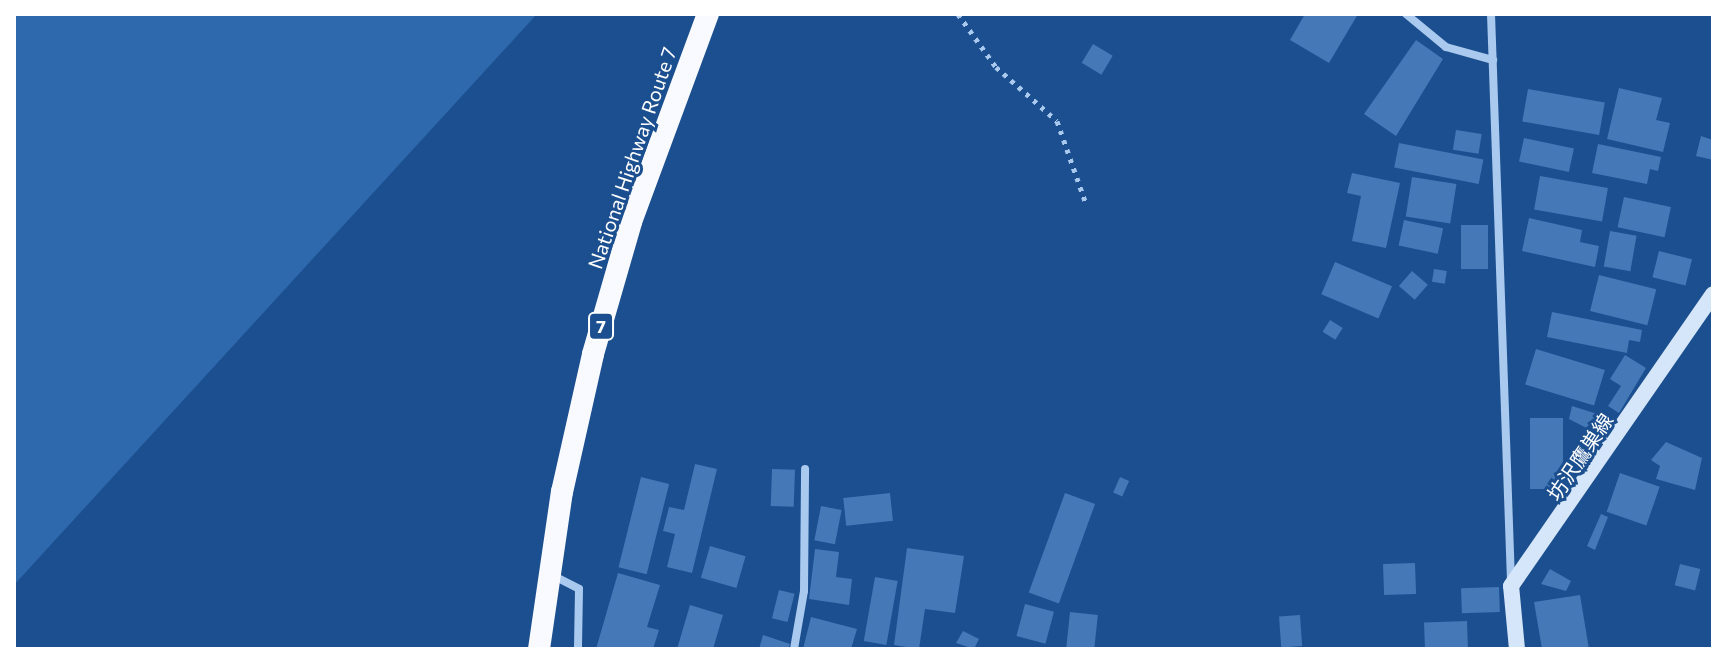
<!DOCTYPE html>
<html>
<head>
<meta charset="utf-8">
<style>
	body { margin:0 }
	#map { position:relative; width:1727px; height:663px; overflow:hidden; background:#1b4f8f; font-family:Commissioner,"Noto Sans JP",sans-serif }
	div>[style] { position:absolute }
	[style*='--x'] { left:calc(var(--x)*1px); top:calc(var(--y)*1px); width:calc(var(--w)*1px); rotate:calc(var(--a)*1deg) }
	.green>* { inset:0; background:#2e69ad }
	.building>* { inset:0; background:#4478b7; transform-origin:0 0 }
	.path>* { height:5px; margin-top:-2.5px; transform-origin:0; background:repeating-linear-gradient(90deg,#a9c9ee 0 4px,transparent 0 10px) }
	.minor>* { height:8px; margin:-4px; padding:0 4px; transform-origin:4px; border-radius:4px; background:#a9c9ee }
	.secondary>* { height:16px; margin:-8px; padding:0 8px; transform-origin:8px; border-radius:8px; background:#d6e6fa }
	.trunk>* { height:22px; margin:-11px; padding:0 11px; transform-origin:11px; border-radius:11px; background:#f8faff }
	span { translate:-50% -50%; white-space:nowrap; text-align:center; line-height:1.15; -webkit-text-stroke:6px #1b4f8f; paint-order:stroke }
	.shield-label span { padding:2px 6px; background:#1b4f8f; border:2px solid; border-radius:6px; -webkit-text-stroke-width:0 }
	.shield-label { font-size:18px; color:#fff; font-weight:700 }
	.street-label { font-size:20px; color:#fff }
	.frame { position:absolute; inset:0; border:16px solid #fff; pointer-events:none }
</style>
</head>
<body>
<div id="map">
	<div class="green">
		<div style="clip-path:polygon(14px 14px,537px 14px,14px 585px)"></div>
	</div>
	<div class="building">
		<div style="clip-path:polygon(1305px 14px,1358px 14px,1329px 63px,1290px 40px)"></div>
		<div style="clip-path:polygon(1416px 40px,1443px 59px,1396px 136px,1364px 114px)"></div>
		<div style="left:1093px;top:44px;width:23px;height:22px;rotate:31deg"></div>
		<div style="clip-path:polygon(1619px 88px,1662px 98px,1656px 120px,1670px 123px,1663px 152px,1607px 139px)"></div>
		<div style="left:1528px;top:89px;width:78px;height:33px;rotate:10deg"></div>
		<div style="left:1456px;top:130px;width:26px;height:20px;rotate:9deg"></div>
		<div style="clip-path:polygon(1701px 136px,1713px 140px,1713px 160px,1696px 156px)"></div>
		<div style="left:1524px;top:138px;width:51px;height:24px;rotate:12deg"></div>
		<div style="left:1399px;top:143px;width:86px;height:25px;rotate:11deg"></div>
		<div style="clip-path:polygon(1598px 144px,1661px 157px,1658px 171px,1650px 169px,1647px 184px,1592px 173px)"></div>
		<div style="clip-path:polygon(1352px 173px,1400px 183px,1386px 248px,1352px 241px,1361px 196px,1347px 193px)"></div>
		<div style="left:1540px;top:176px;width:69px;height:34px;rotate:10deg"></div>
		<div style="left:1412px;top:177px;width:45px;height:40px;rotate:9deg"></div>
		<div style="left:1624px;top:197px;width:48px;height:31px;rotate:12deg"></div>
		<div style="clip-path:polygon(1529px 218px,1582px 230px,1580px 242px,1599px 246px,1595px 267px,1522px 251px)"></div>
		<div style="left:1404px;top:220px;width:40px;height:26px;rotate:12deg"></div>
		<div style="left:1461px;top:225px;width:27px;height:44px"></div>
		<div style="left:1610px;top:231px;width:27px;height:36px;rotate:10deg"></div>
		<div style="left:1659px;top:251px;width:34px;height:27px;rotate:14deg"></div>
		<div style="left:1335px;top:262px;width:62px;height:35px;rotate:23deg"></div>
		<div style="left:1434px;top:269px;width:13px;height:13px;rotate:9deg"></div>
		<div style="left:1412px;top:271px;width:21px;height:20px;rotate:41deg"></div>
		<div style="left:1599px;top:275px;width:59px;height:37px;rotate:14deg"></div>
		<div style="clip-path:polygon(1552px 312px,1642px 330px,1640px 342px,1629px 340px,1627px 353px,1547px 337px)"></div>
		<div style="left:1330px;top:320px;width:15px;height:14px;rotate:32deg"></div>
		<div style="left:1536px;top:349px;width:72px;height:37px;rotate:17deg"></div>
		<div style="clip-path:polygon(1625px 355px,1646px 368px,1619px 413px,1608px 406px,1621px 386px,1610px 379px)"></div>
		<div style="clip-path:polygon(1572px 406px,1610px 418px,1604px 437px,1569px 419px)"></div>
		<div style="left:1530px;top:418px;width:33px;height:71px"></div>
		<div style="clip-path:polygon(1666px 442px,1702px 458px,1695px 490px,1656px 479px,1660px 466px,1651px 460px)"></div>
		<div style="clip-path:polygon(695px 464px,717px 469px,692px 573px,667px 567px,675px 534px,663px 531px,669px 507px,684px 510px)"></div>
		<div style="left:772px;top:469px;width:23px;height:37px;rotate:2deg"></div>
		<div style="left:1620px;top:473px;width:42px;height:41px;rotate:19deg"></div>
		<div style="left:641px;top:477px;width:29px;height:93px;rotate:14deg"></div>
		<div style="left:1120px;top:477px;width:10px;height:17px;rotate:24deg"></div>
		<div style="left:890px;top:493px;width:28px;height:47px;rotate:84deg"></div>
		<div style="left:1065px;top:493px;width:32px;height:106px;rotate:20deg"></div>
		<div style="left:821px;top:506px;width:21px;height:35px;rotate:11deg"></div>
		<div style="clip-path:polygon(1601px 514px,1608px 517px,1595px 550px,1587px 546px)"></div>
		<div style="left:710px;top:546px;width:37px;height:33px;rotate:16deg"></div>
		<div style="clip-path:polygon(907px 548px,964px 556px,955px 613px,925px 609px,919px 649px,894px 645px)"></div>
		<div style="clip-path:polygon(815px 549px,839px 552px,836px 577px,852px 579px,849px 605px,809px 599px)"></div>
		<div style="left:1415px;top:563px;width:31px;height:32px;rotate:88deg"></div>
		<div style="left:1680px;top:564px;width:21px;height:22px;rotate:14deg"></div>
		<div style="clip-path:polygon(1550px 569px,1571px 581px,1566px 591px,1541px 584px)"></div>
		<div style="clip-path:polygon(618px 573px,660px 585px,647px 627px,659px 630px,653px 649px,596px 649px)"></div>
		<div style="left:875px;top:577px;width:23px;height:65px;rotate:10deg"></div>
		<div style="left:1499px;top:587px;width:25px;height:38px;rotate:88deg"></div>
		<div style="left:779px;top:590px;width:16px;height:29px;rotate:14deg"></div>
		<div style="clip-path:polygon(1580px 595px,1589px 649px,1542px 649px,1534px 602px)"></div>
		<div style="left:1025px;top:604px;width:30px;height:33px;rotate:15deg"></div>
		<div style="clip-path:polygon(690px 605px,723px 615px,713px 649px,677px 649px)"></div>
		<div style="left:1070px;top:612px;width:28px;height:37px;rotate:6deg"></div>
		<div style="left:1300px;top:615px;width:31px;height:21px;rotate:86deg"></div>
		<div style="clip-path:polygon(811px 617px,857px 629px,851px 649px,803px 649px)"></div>
		<div style="left:1467px;top:621px;width:28px;height:43px;rotate:88deg"></div>
		<div style="clip-path:polygon(963px 631px,979px 639px,974px 649px,956px 643px)"></div>
		<div style="clip-path:polygon(763px 635px,790px 644px,788px 649px,759px 649px)"></div>
	</div>
	<div class="path">
		<div style="--x:958;--y:14;--w:65;--a:54.4"></div>
		<div style="--x:996;--y:67;--w:81;--a:41.5"></div>
		<div style="--x:1057;--y:121;--w:85;--a:70.7"></div>
	</div>
	<div class="minor">
		<div style="--x:1406;--y:14;--w:52;--a:39.5"></div>
		<div style="--x:1446;--y:47;--w:49;--a:15.5"></div>
		<div style="--x:1491;--y:14;--w:567;--a:87.98"></div>
		<div style="--x:552;--y:575;--w:30;--a:27"></div>
		<div style="--x:579;--y:589;--w:60;--a:91"></div>
		<div style="--x:794;--y:649;--w:59;--a:-80.2"></div>
		<div style="--x:804;--y:591;--w:122;--a:-89.5"></div>
	</div>
	<div class="secondary">
		<div style="--x:1517;--y:649;--w:63;--a:-95.4"></div>
		<div style="--x:1511;--y:586;--w:355;--a:-55.3"></div>
	</div>
	<div class="trunk">
		<div style="--x:539;--y:649;--w:159;--a:-81.7"></div>
		<div style="--x:562;--y:492;--w:141;--a:-77.3"></div>
		<div style="--x:593;--y:354;--w:137;--a:-73.9"></div>
		<div style="--x:631;--y:222;--w:222;--a:-69.7"></div>
	</div>
	<div class="shield-label">
		<span style="left:601px;top:326px">7</span>
	</div>
	<div class="street-label">
		<span style="left:632px;top:158px;rotate:-71deg">National Highway Route 7</span>
		<span style="left:1580px;top:457px;rotate:-56deg">坊沢鷹巣線</span>
	</div>
	<div class="frame"></div>
</div>
</body>
</html>
